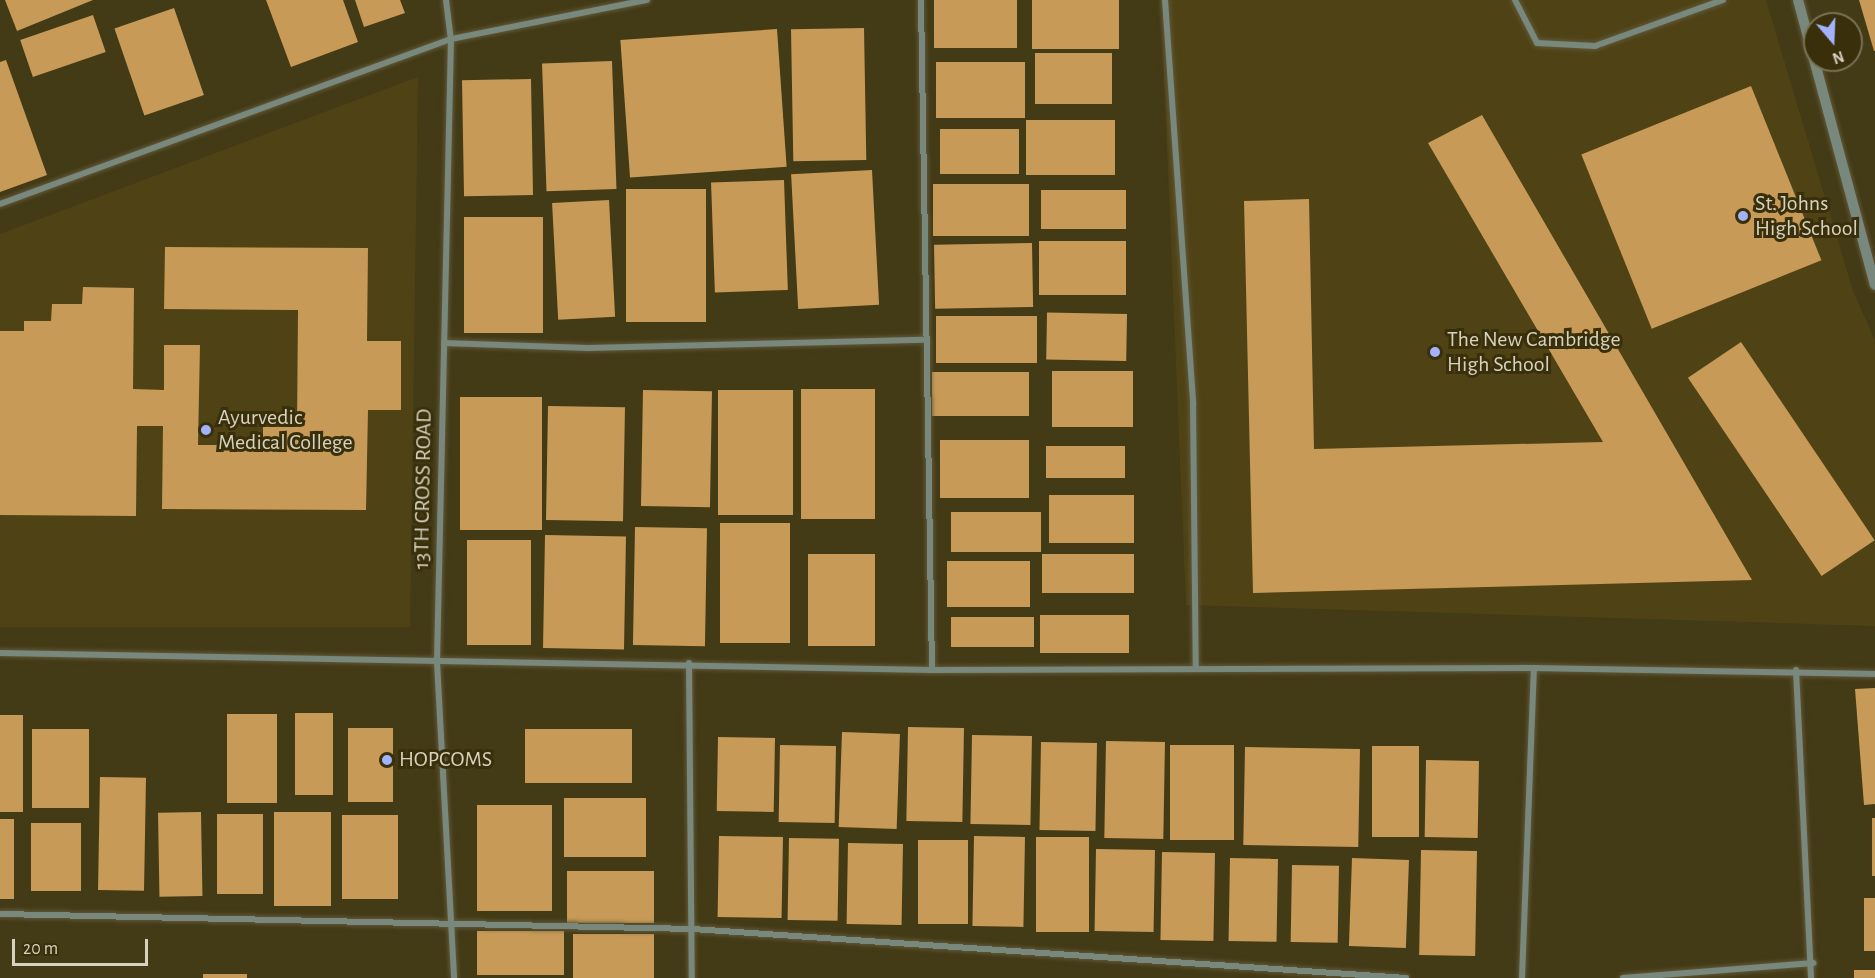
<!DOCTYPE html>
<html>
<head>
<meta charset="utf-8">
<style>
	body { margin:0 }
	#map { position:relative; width:1875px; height:978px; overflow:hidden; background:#433a16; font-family:"Alegreya Sans",sans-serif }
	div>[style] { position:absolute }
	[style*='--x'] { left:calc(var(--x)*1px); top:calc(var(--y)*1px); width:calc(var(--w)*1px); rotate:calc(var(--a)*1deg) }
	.built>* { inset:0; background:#4f4316 }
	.building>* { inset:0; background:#c89a58; transform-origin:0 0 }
	.roads { filter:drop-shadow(0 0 2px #615838) drop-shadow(0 0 2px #615838) }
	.minor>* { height:6px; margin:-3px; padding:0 3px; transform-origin:3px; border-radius:3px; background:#78887d }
	.tertiary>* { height:10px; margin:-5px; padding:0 5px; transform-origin:5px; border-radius:5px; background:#78887d }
	.dots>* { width:16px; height:16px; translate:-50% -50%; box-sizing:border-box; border:3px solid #39300b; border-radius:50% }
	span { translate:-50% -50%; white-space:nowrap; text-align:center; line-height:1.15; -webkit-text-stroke:6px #39300b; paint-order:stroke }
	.poi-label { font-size:22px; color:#d7d2be }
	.left { translate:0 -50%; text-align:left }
	.street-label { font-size:22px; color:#d7d2be }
	.north { position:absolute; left:1803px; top:12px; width:60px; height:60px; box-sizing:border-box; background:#39300b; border:2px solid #787153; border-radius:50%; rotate:161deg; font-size:16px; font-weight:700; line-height:24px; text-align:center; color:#d7d2be }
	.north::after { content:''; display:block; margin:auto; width:21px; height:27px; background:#a3b2fd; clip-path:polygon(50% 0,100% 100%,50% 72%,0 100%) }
	.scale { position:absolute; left:12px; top:939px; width:136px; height:27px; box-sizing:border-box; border:3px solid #d7d2be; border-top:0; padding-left:8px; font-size:18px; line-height:21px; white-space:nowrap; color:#d7d2be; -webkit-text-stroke:4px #39300b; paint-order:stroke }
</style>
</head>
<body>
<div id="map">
	<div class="built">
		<div style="clip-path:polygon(1161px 0,1766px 0,1853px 291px,1875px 340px,1875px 626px,1186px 605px)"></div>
		<div style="clip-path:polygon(418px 77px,410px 627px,0 627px,0 234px)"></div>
	</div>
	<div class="building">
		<div style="clip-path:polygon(5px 0,93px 0,17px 31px)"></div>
		<div style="clip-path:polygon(266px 0,343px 0,358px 42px,291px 67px)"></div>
		<div style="clip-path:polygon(355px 0,400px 0,405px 13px,364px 27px)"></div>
		<div style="left:934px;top:0;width:83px;height:48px"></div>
		<div style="left:1032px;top:0;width:87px;height:49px"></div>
		<div style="clip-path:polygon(1859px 0,1875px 0,1875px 51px,1874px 51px)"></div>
		<div style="left:174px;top:8px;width:92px;height:63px;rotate:71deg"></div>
		<div style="left:93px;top:15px;width:39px;height:77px;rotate:71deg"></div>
		<div style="left:864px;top:28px;width:132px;height:73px;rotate:89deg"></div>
		<div style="left:777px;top:29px;width:138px;height:157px;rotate:86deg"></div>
		<div style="left:1112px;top:53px;width:51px;height:77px;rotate:90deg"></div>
		<div style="clip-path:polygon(6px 60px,47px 175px,0 192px,0 62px)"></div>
		<div style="left:612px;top:61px;width:128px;height:70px;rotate:88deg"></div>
		<div style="left:1025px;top:62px;width:56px;height:89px;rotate:90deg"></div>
		<div style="left:531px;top:79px;width:116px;height:69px;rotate:89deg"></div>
		<div style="left:1751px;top:86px;width:188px;height:183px;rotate:68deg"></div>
		<div style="clip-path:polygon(1482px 115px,1752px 580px,1253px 593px,1244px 201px,1309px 199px,1314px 449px,1603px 442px,1428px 143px)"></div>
		<div style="left:1026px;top:120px;width:89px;height:55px"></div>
		<div style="left:940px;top:129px;width:79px;height:45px"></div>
		<div style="left:872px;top:170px;width:135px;height:81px;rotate:87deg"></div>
		<div style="left:784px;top:180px;width:110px;height:73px;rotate:88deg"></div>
		<div style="left:933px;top:184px;width:96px;height:52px"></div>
		<div style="left:626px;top:189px;width:80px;height:133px"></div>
		<div style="left:1041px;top:190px;width:85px;height:39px"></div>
		<div style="left:609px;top:200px;width:117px;height:57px;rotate:87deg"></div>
		<div style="left:464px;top:217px;width:79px;height:116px"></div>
		<div style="left:1126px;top:241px;width:54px;height:87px;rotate:90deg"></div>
		<div style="left:1032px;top:243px;width:64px;height:98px;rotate:89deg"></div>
		<div style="clip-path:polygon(165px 247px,368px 248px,367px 341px,401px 341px,401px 410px,368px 410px,366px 510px,162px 509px,163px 426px,137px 426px,136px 516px,0 515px,0 331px,24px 331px,24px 321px,51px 321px,52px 304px,82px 304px,83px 287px,134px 288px,133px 389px,164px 390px,164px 345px,200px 345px,198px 445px,263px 445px,263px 427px,297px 427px,298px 310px,164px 309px)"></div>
		<div style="left:1127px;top:314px;width:47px;height:80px;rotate:91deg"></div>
		<div style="left:1037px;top:316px;width:47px;height:101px;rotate:90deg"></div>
		<div style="left:1741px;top:342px;width:239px;height:64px;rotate:56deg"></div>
		<div style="left:1052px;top:371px;width:81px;height:56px"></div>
		<div style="left:932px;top:372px;width:97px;height:44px"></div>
		<div style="left:801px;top:389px;width:74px;height:130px"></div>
		<div style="left:643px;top:390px;width:69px;height:116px;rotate:1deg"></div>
		<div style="left:718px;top:390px;width:75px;height:125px"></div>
		<div style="left:460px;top:397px;width:82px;height:133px"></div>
		<div style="left:548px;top:406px;width:77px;height:114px;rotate:1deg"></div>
		<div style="left:940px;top:440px;width:89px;height:58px"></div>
		<div style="left:1046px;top:446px;width:79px;height:32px"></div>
		<div style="left:1134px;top:495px;width:48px;height:85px;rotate:90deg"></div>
		<div style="left:951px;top:512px;width:90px;height:40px"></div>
		<div style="left:720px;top:523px;width:70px;height:120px"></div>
		<div style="left:635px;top:527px;width:72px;height:118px;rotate:1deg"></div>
		<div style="left:545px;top:535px;width:81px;height:113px;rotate:1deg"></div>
		<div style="left:531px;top:540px;width:105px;height:64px;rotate:90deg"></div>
		<div style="left:808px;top:554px;width:67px;height:92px"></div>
		<div style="left:1134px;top:554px;width:39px;height:92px;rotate:90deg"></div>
		<div style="left:1030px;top:561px;width:46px;height:83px;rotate:90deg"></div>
		<div style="left:1040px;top:615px;width:89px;height:38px"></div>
		<div style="left:951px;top:617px;width:83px;height:30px"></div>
		<div style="clip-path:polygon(1875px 688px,1875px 804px,1864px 805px,1855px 689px)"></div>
		<div style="left:333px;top:713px;width:82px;height:38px;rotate:90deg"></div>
		<div style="left:227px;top:714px;width:50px;height:89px"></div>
		<div style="left:0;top:715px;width:23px;height:97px"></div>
		<div style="left:908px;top:727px;width:56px;height:94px;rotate:1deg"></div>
		<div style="left:348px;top:728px;width:45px;height:74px"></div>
		<div style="left:32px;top:729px;width:57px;height:79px"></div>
		<div style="left:525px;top:729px;width:107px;height:54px"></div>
		<div style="left:842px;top:732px;width:58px;height:95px;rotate:2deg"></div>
		<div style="left:972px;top:735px;width:60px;height:89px;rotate:1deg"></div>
		<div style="left:718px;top:737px;width:57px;height:74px;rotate:1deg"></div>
		<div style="left:1106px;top:741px;width:59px;height:97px;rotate:1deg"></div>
		<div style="left:1041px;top:742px;width:56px;height:88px;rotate:1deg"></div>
		<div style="left:780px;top:745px;width:56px;height:77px;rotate:1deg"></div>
		<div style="left:1170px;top:745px;width:64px;height:95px"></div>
		<div style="left:1372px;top:746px;width:47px;height:91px"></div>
		<div style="left:1245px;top:747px;width:115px;height:98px;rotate:1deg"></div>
		<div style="left:1426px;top:760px;width:53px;height:77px;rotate:1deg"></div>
		<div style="left:100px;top:777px;width:46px;height:113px;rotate:1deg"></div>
		<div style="left:564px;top:798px;width:82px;height:59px"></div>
		<div style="left:477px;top:805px;width:75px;height:106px"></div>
		<div style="left:201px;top:812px;width:84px;height:43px;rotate:89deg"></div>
		<div style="left:274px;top:812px;width:57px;height:94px"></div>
		<div style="left:217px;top:814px;width:46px;height:80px"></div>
		<div style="left:342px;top:815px;width:56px;height:84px"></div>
		<div style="left:1872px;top:818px;width:3px;height:58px"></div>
		<div style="left:0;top:819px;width:14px;height:80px"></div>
		<div style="left:81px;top:823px;width:68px;height:50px;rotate:90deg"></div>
		<div style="left:719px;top:836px;width:64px;height:81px;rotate:1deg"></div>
		<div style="left:974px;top:836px;width:51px;height:90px;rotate:1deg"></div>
		<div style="left:1036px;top:837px;width:53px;height:95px"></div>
		<div style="left:789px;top:838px;width:50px;height:82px;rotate:1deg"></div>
		<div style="left:918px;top:840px;width:50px;height:84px"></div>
		<div style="left:848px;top:843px;width:55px;height:81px;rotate:1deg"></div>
		<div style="left:1096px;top:849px;width:59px;height:82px;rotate:1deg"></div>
		<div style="left:1421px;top:850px;width:56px;height:105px;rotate:1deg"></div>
		<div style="left:1162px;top:852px;width:53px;height:88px;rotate:1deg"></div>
		<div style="left:1230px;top:858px;width:48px;height:83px;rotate:1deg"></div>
		<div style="left:1352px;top:858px;width:57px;height:88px;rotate:2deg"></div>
		<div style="left:1292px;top:865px;width:47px;height:77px;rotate:1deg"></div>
		<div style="left:567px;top:871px;width:87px;height:52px"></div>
		<div style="left:1864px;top:898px;width:11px;height:53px"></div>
		<div style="left:477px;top:931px;width:87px;height:44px"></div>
		<div style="left:573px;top:934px;width:81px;height:44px"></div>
		<div style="left:1875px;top:970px;width:8px;height:21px;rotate:90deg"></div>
		<div style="left:203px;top:974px;width:44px;height:4px"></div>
	</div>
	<div class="roads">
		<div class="minor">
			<div style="--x:446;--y:0;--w:39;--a:83"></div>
			<div style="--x:451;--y:39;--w:623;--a:91.29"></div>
			<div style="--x:437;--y:662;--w:316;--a:86.9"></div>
			<div style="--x:921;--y:0;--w:670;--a:89.06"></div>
			<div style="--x:1165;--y:0;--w:405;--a:86"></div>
			<div style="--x:1193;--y:404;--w:265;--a:89.4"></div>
			<div style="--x:1515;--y:0;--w:48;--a:62.9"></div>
			<div style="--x:1537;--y:43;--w:58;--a:3"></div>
			<div style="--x:1595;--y:46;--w:136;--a:-19.8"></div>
			<div style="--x:0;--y:204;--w:480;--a:-20.1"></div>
			<div style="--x:451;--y:39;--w:200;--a:-11.3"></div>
			<div style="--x:444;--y:343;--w:144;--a:2"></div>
			<div style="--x:588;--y:348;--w:335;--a:-1.4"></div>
			<div style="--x:0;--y:653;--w:932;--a:1.04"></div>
			<div style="--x:932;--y:670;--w:602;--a:-0.19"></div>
			<div style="--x:1534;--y:668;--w:341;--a:1"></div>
			<div style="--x:689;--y:663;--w:315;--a:89.5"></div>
			<div style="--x:1796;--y:670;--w:308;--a:87.2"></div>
			<div style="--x:0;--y:914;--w:693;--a:1.24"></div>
			<div style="--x:693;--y:929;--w:715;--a:3.93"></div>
			<div style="--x:1522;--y:978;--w:310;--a:-87.8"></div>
			<div style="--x:1623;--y:978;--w:191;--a:-4.5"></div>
		</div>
		<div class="tertiary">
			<div style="--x:1798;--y:0;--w:295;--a:74.9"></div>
		</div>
	</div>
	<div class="dots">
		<div style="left:1743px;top:216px;background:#a3b2fd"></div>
		<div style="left:1435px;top:352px;background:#a3b2fd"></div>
		<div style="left:206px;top:430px;background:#a3b2fd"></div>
		<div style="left:387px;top:760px;background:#a3b2fd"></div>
	</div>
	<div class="poi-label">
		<span class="left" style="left:1755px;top:216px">St. Johns<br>High School</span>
		<span class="left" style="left:1447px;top:352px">The New Cambridge<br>High School</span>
		<span class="left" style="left:218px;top:430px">Ayurvedic<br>Medical College</span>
		<span class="left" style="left:399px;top:760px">HOPCOMS</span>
	</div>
	<div class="street-label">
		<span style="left:423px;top:489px;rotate:-89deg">13TH CROSS ROAD</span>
	</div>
	<div class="north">N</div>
	<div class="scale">20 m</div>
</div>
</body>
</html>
